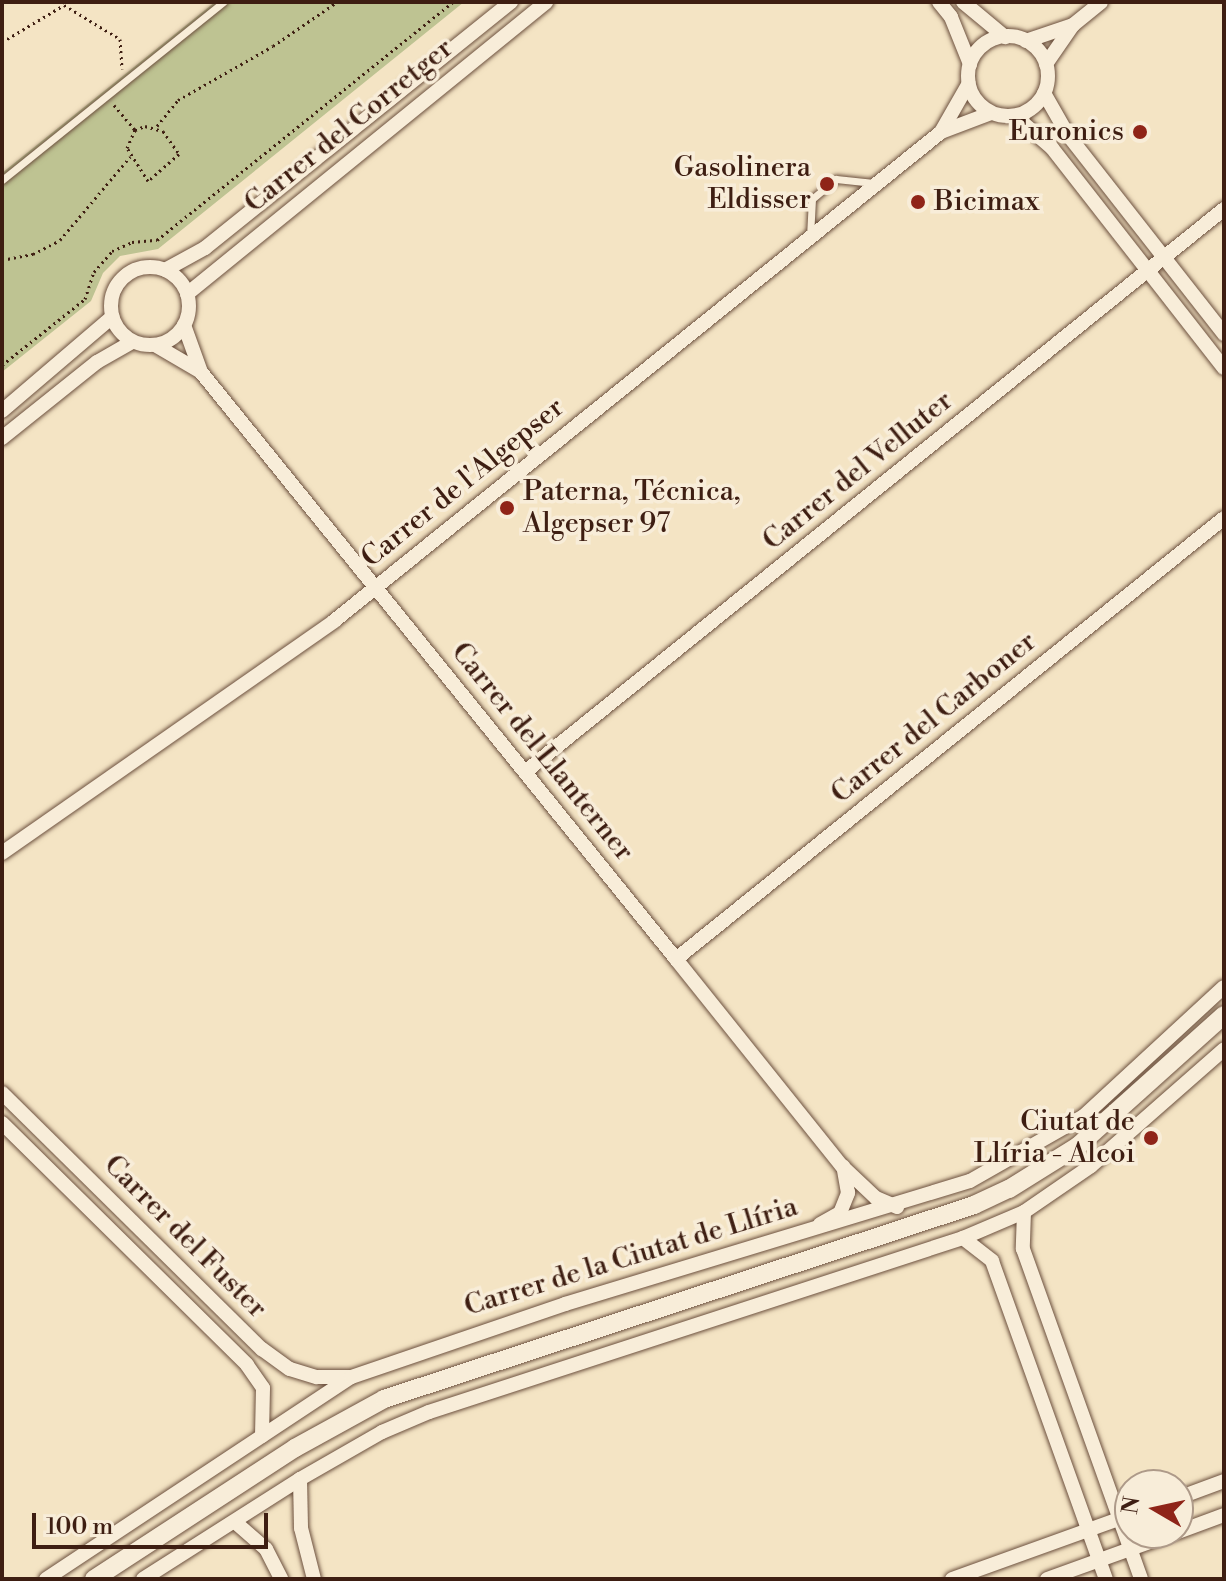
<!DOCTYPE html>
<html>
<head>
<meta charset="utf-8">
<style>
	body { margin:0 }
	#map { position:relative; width:1226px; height:1581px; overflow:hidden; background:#f4e4c4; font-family:"Libre Bodoni",serif }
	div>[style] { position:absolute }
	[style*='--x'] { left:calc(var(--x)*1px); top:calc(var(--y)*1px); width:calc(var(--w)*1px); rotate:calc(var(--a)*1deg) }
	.green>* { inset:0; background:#bec392 }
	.path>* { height:3px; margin-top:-1.5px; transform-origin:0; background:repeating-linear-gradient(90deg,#3e1e12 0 2px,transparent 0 6px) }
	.roads { filter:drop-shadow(0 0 2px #6c503e) drop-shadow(0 0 2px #6c503e) }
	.service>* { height:7px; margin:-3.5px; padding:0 3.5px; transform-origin:3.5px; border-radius:3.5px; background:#f8edd9 }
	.minor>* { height:14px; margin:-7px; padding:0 7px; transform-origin:7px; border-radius:7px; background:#f8edd9 }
	.minor>.ring { margin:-7px; padding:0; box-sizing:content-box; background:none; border:14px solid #f8edd9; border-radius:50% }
	.tertiary>* { height:18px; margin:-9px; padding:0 9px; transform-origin:9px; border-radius:9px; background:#f8edd9 }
	.dots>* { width:22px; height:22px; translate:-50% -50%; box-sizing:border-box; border:4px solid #f8edd9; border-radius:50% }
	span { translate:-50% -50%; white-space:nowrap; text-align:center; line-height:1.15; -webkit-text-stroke:7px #f8edd9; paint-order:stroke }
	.street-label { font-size:28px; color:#3e1e12 }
	.poi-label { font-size:28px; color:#3e1e12 }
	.right { translate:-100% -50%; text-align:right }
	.left { translate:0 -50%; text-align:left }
	.frame { position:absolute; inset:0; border:4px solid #3e1e12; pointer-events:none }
	.north { position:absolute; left:1114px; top:1469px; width:80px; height:80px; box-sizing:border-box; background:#f8edd9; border:2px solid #ae9a89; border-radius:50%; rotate:279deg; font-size:22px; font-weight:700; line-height:32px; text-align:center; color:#3e1e12 }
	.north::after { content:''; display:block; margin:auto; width:28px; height:36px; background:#8f2418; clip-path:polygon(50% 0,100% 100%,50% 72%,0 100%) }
	.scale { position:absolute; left:32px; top:1513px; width:236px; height:36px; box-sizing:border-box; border:4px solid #3e1e12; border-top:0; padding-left:10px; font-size:24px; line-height:28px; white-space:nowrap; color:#3e1e12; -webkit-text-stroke:6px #f8edd9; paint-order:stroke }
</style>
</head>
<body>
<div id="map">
	<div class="green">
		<div style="clip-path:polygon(215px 2px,464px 2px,158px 249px,120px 256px,103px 273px,91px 301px,2px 372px,2px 173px)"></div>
	</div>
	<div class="path">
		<div style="--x:2;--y:42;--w:72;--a:-30.8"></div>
		<div style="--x:64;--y:5;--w:66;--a:31.3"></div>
		<div style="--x:120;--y:39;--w:30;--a:86"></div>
		<div style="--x:114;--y:105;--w:33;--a:50"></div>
		<div style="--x:145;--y:126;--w:19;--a:16"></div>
		<div style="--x:163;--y:131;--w:28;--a:55"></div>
		<div style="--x:179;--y:154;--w:41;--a:138.9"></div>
		<div style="--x:148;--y:181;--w:39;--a:-122"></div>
		<div style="--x:127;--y:148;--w:20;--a:-66"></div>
		<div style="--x:135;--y:130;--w:11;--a:-22"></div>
		<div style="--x:157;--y:126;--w:33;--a:-51"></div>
		<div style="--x:178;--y:100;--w:109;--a:-29.6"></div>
		<div style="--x:273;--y:46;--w:78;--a:-34.5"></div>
		<div style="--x:2;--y:260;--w:32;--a:-11"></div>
		<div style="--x:33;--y:254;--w:30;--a:-27"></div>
		<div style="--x:60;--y:240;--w:109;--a:-49.9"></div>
		<div style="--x:2;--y:365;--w:106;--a:-38.5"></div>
		<div style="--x:85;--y:299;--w:28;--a:-72"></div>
		<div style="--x:94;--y:272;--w:28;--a:-49"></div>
		<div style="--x:112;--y:251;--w:22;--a:-24"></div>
		<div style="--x:132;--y:242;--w:25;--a:-5"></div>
		<div style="--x:157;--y:240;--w:380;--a:-38.8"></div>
	</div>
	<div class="roads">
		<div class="service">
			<div style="--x:2;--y:180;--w:284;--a:-38.8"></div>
			<div style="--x:810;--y:237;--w:38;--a:-87"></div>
			<div style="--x:812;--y:199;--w:31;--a:-40"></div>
			<div style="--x:836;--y:179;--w:38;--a:6"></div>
		</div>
		<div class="minor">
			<div style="--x:939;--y:2;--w:19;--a:51"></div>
			<div style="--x:951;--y:17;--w:51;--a:68"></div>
			<div style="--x:963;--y:2;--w:55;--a:39.8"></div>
			<div class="ring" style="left:968px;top:36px;width:66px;height:66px"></div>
			<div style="--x:1026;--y:41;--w:50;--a:-18.8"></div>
			<div style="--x:1046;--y:64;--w:47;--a:-55.3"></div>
			<div style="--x:1073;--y:25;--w:36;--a:-39"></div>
			<div style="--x:1044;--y:93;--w:48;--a:60.3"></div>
			<div style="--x:1068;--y:135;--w:253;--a:51.9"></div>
			<div style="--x:1015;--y:116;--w:49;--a:40.9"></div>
			<div style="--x:1052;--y:148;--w:279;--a:52"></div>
			<div style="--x:941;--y:132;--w:56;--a:-60.3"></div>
			<div class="ring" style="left:111px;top:267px;width:64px;height:64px"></div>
			<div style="--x:165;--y:270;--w:46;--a:-28.8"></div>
			<div style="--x:205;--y:248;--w:393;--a:-38.8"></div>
			<div style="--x:187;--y:294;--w:463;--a:-39.1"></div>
			<div style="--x:184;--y:325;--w:50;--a:70.1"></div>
			<div style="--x:201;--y:372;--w:755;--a:51.02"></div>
			<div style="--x:676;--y:959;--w:265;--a:51.3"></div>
			<div style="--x:842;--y:1166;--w:47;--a:43.3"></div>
			<div style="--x:876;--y:1198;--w:23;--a:23"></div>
			<div style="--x:155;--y:345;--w:53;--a:30.4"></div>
			<div style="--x:2;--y:411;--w:145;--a:-40.5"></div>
			<div style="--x:2;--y:438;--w:122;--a:-38.7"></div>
			<div style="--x:97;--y:362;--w:40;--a:-29.7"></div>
			<div style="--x:525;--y:772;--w:898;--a:-38.85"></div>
			<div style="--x:2;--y:853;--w:405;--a:-34.9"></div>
			<div style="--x:334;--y:621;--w:779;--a:-38.85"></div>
			<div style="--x:941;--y:132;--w:53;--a:-20.8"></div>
			<div style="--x:676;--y:959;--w:703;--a:-38.83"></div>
			<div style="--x:2;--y:1093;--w:365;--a:44.6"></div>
			<div style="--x:262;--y:1349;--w:34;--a:36"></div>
			<div style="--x:290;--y:1369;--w:28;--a:17"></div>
			<div style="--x:317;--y:1377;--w:34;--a:0"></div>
			<div style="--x:2;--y:1123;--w:344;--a:44.6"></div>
			<div style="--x:247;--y:1365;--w:28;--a:55"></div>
			<div style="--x:263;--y:1388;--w:48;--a:91.2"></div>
			<div style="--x:1024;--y:1212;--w:37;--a:92"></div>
			<div style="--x:1023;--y:1249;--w:350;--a:70.3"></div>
			<div style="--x:820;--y:1224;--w:23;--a:-29"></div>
			<div style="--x:840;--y:1213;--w:22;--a:-68"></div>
			<div style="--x:848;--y:1193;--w:27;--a:-100"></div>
			<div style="--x:963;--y:1238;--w:37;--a:38"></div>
			<div style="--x:992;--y:1261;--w:338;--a:70.3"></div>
			<div style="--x:300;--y:1479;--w:49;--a:88.8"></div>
			<div style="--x:301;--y:1528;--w:53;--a:75.7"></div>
			<div style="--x:1178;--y:1498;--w:49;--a:-20.3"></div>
			<div style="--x:235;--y:1522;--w:41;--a:41.1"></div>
			<div style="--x:266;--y:1549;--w:34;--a:63"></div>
			<div style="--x:1178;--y:1532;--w:49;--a:-20.3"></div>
			<div style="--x:46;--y:1579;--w:366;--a:-33.5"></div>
			<div style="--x:351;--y:1377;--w:226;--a:-18.8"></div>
			<div style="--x:565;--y:1304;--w:423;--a:-16.9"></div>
			<div style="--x:970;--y:1181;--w:131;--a:-29.7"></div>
			<div style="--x:1084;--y:1116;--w:190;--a:-42.7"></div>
			<div style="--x:143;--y:1579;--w:186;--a:-32.5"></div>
			<div style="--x:300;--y:1479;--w:95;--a:-29.8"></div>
			<div style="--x:382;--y:1432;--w:51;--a:-23.1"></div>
			<div style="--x:429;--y:1412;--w:562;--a:-18.05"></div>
			<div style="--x:963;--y:1238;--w:66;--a:-23.1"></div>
			<div style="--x:1024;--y:1212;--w:81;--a:-34.5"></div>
			<div style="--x:1091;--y:1166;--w:177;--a:-41.3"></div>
			<div style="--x:952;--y:1579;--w:189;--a:-19.8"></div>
			<div style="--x:1047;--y:1579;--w:136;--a:-19.8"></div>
		</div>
		<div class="tertiary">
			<div style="--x:94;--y:1579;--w:240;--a:-33.1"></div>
			<div style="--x:295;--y:1448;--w:102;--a:-28.8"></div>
			<div style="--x:384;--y:1399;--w:621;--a:-18.2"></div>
			<div style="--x:974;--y:1205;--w:38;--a:-25"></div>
			<div style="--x:1009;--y:1189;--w:81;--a:-31.9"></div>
			<div style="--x:1078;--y:1146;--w:196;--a:-41.9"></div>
		</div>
	</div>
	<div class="dots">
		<div style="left:1140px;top:132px;background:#8f2418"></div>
		<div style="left:827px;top:184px;background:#8f2418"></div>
		<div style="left:918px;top:202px;background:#8f2418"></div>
		<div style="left:507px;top:508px;background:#8f2418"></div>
		<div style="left:1151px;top:1138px;background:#8f2418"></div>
	</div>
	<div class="street-label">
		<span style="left:349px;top:126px;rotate:-39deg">Carrer del Corretger</span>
		<span style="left:858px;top:471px;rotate:-39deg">Carrer del Velluter</span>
		<span style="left:463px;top:483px;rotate:-39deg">Carrer de l'Algepser</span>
		<span style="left:934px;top:718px;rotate:-39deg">Carrer del Carboner</span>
		<span style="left:542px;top:752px;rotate:51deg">Carrer del Llanterner</span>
		<span style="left:185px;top:1237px;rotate:45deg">Carrer del Fuster</span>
		<span style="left:631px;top:1257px;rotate:-17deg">Carrer de la Ciutat de Llíria</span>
	</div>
	<div class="poi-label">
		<span class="right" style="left:1124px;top:132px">Euronics</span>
		<span class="right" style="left:811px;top:184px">Gasolinera<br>Eldisser</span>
		<span class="left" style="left:934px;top:202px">Bicimax</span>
		<span class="left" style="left:523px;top:508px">Paterna, Técnica,<br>Algepser 97</span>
		<span class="right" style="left:1135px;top:1138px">Ciutat de<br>Llíria - Alcoi</span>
	</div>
	<div class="frame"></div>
	<div class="north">N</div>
	<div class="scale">100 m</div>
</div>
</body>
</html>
